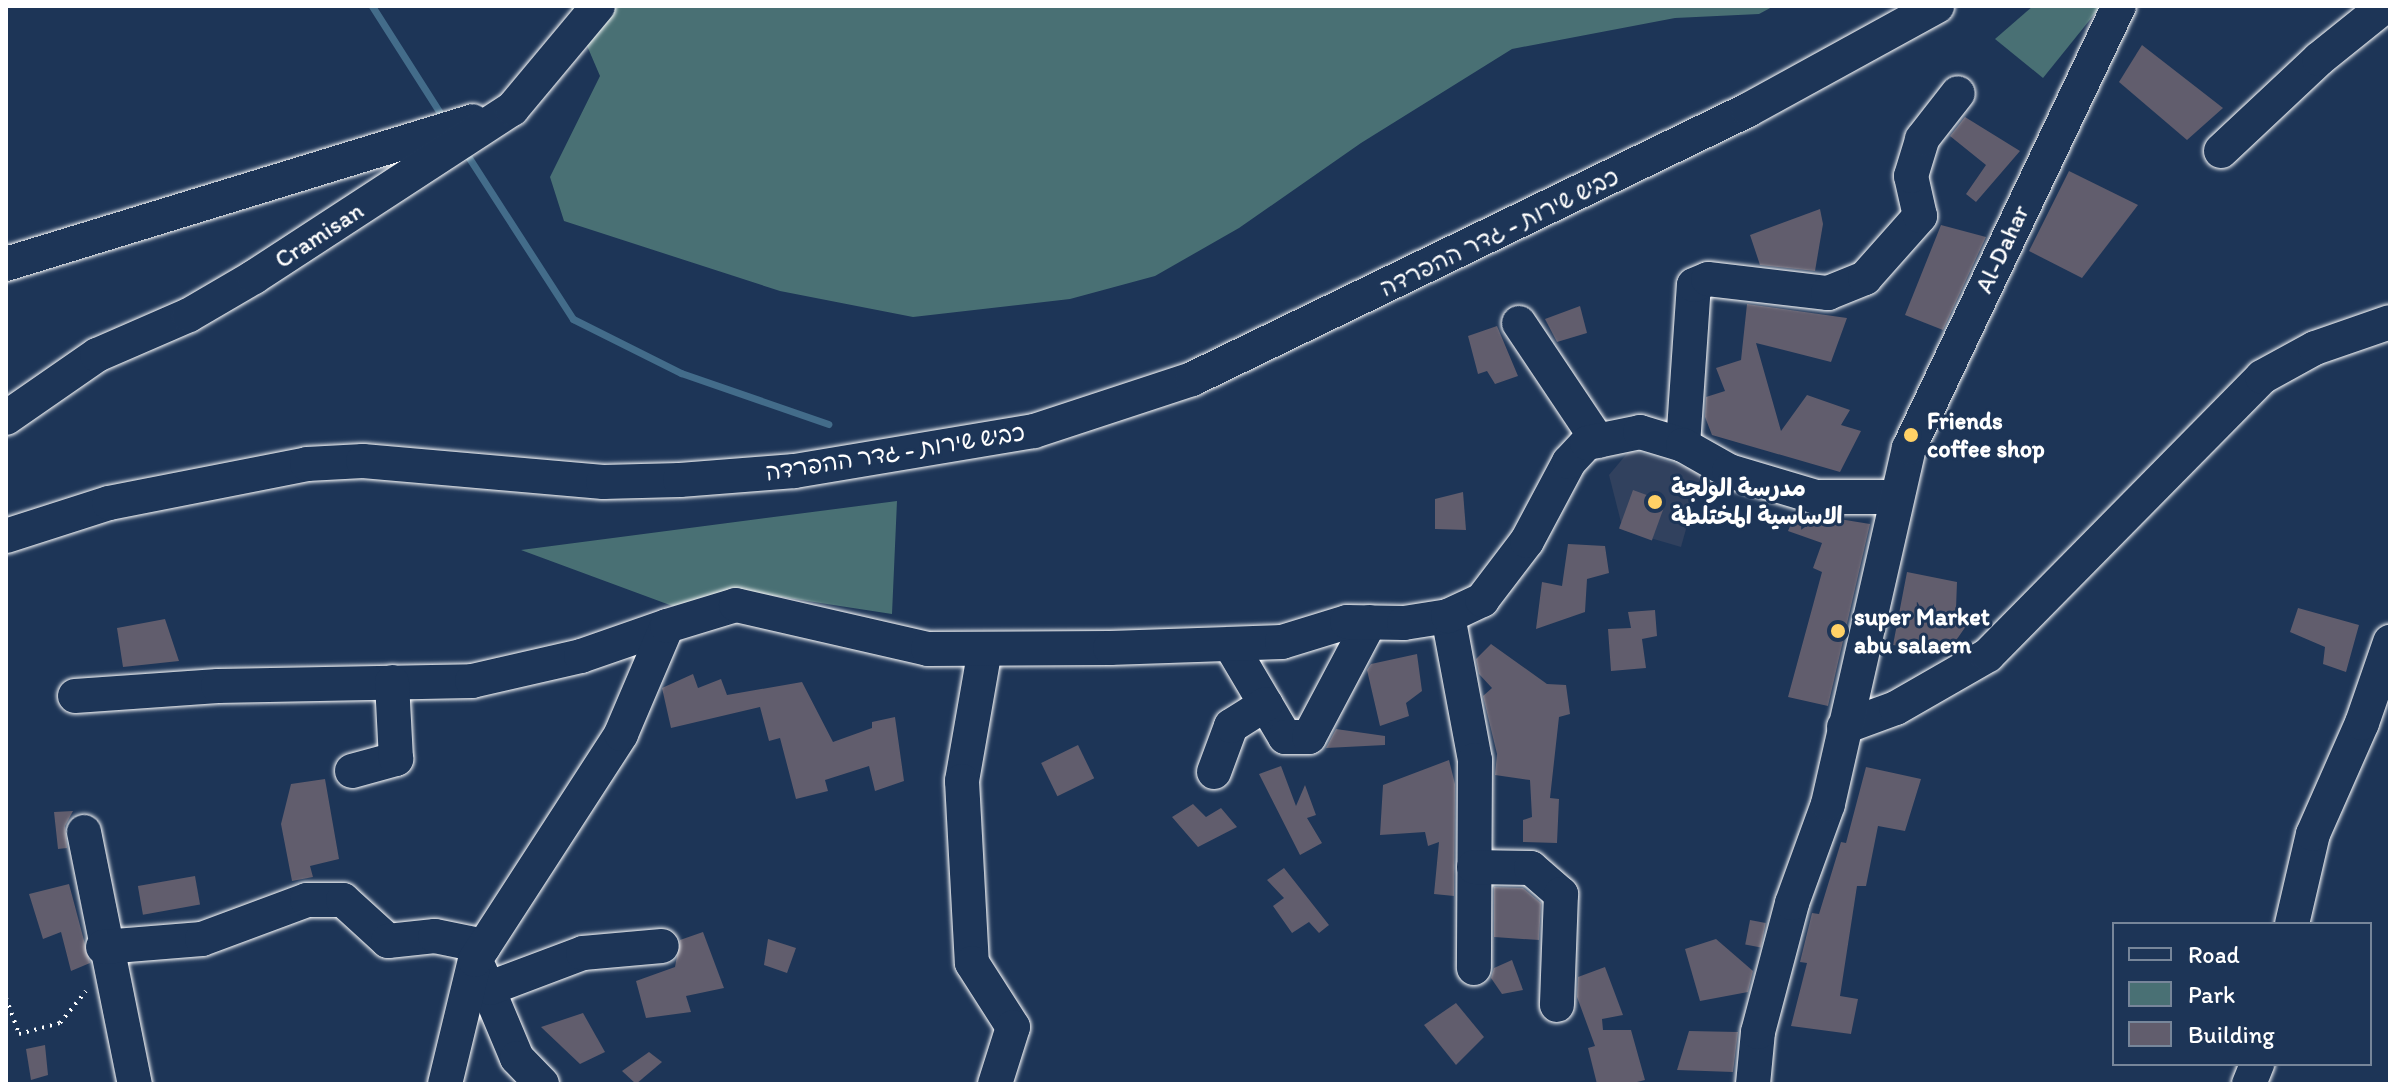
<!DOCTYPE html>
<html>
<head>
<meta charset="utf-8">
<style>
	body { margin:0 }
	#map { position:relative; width:2396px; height:1090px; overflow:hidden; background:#1d3557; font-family:Itim,"Playpen Sans Arabic","Playpen Sans Hebrew",sans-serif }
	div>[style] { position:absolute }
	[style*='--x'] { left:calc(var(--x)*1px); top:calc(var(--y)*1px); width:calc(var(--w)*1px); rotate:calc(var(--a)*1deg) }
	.built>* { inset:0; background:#31415e }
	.green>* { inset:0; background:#497074 }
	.stream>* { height:7px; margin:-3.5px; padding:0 3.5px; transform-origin:3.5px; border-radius:3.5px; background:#436c8a }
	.building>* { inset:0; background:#615d6d; transform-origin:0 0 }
	.path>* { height:4px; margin-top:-2px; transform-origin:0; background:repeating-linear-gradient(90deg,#fff 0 2px,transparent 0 8px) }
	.roads { filter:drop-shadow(0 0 2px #fff) drop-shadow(0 0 2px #fff) }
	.minor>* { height:34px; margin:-17px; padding:0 17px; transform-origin:17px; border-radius:17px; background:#1d3557 }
	.dots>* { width:22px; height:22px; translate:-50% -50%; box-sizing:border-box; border:4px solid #1d3557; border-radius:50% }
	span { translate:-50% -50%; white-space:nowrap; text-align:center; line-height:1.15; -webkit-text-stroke:6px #1d3557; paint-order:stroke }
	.street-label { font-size:24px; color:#fff }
	.poi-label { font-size:24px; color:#fff; font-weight:700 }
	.left { translate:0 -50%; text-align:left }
	.frame { position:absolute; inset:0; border:8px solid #fff; pointer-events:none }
	.legend { position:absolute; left:2112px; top:922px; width:260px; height:144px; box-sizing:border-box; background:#1d3557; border:2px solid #77869a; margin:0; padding:10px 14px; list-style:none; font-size:24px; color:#fff }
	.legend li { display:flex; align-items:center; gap:16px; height:40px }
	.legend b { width:40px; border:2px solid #77869a }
</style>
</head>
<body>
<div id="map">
	<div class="built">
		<div style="clip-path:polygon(1630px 450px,1702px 472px,1681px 547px,1623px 530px,1609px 475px)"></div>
	</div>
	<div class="green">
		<div style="clip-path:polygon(570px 6px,1774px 6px,1759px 14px,1675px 18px,1512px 49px,1361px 143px,1239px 228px,1155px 276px,1070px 299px,913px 317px,780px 291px,564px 221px,550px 177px,600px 76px)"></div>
		<div style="clip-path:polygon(2033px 6px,2101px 6px,2043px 78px,1995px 39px)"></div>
		<div style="clip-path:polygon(897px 501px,892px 614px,743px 591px,678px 608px,521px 550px)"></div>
	</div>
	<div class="stream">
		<div style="--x:372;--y:6;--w:134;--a:57.5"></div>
		<div style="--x:464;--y:150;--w:201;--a:57.2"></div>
		<div style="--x:573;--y:319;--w:121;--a:26.6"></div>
		<div style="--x:681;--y:373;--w:156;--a:19.1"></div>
	</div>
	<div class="building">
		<div style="clip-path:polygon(2142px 45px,2223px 108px,2187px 140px,2119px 82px)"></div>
		<div style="clip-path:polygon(1965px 117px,2020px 151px,1976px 202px,1966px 194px,1986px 165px,1950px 136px)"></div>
		<div style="clip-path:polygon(2069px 171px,2138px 205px,2082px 278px,2029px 251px)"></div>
		<div style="clip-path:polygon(1820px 209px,1823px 224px,1815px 271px,1760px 265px,1750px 235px)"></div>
		<div style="clip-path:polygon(1941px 225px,1986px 237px,1943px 330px,1905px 315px)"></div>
		<div style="clip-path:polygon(1747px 304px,1847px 318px,1831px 362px,1756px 343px,1781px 431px,1807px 395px,1850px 410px,1841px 425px,1861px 431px,1840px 472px,1712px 435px,1705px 417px,1706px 397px,1725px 391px,1716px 368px,1741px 360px)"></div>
		<div style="clip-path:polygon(1580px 306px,1587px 333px,1557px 342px,1545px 319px)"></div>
		<div style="clip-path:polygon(1497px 326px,1518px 376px,1495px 384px,1487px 371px,1478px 374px,1468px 336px)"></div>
		<div style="left:1633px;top:490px;width:35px;height:41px;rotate:20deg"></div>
		<div style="clip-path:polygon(1463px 492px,1466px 530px,1435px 529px,1435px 499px)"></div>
		<div style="clip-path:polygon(1796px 512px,1870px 524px,1828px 706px,1788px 697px,1822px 572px,1813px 568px,1822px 543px,1788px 531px)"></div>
		<div style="clip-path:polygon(1568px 544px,1605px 546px,1609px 573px,1587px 579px,1585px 612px,1536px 629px,1542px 582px,1562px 586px)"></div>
		<div style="clip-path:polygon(1907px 572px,1957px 582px,1956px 609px,1973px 616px,1948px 652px,1893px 645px)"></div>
		<div style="clip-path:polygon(2298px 608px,2359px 625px,2346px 672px,2323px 664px,2325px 647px,2290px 632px)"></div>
		<div style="clip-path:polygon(1655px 610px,1657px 636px,1642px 639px,1646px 668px,1611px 671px,1608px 629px,1631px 628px,1628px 612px)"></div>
		<div style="clip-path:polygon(165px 619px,179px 661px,123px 667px,117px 628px)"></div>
		<div style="clip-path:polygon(1491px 644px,1547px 684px,1566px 685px,1570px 714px,1559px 717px,1550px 798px,1559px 799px,1557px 843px,1523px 842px,1523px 820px,1532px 817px,1530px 780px,1495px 775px,1497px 754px,1483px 696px,1492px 688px,1479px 674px,1476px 659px)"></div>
		<div style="clip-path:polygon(1417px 654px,1422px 691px,1406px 703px,1409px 716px,1380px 726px,1367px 670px,1371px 664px)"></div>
		<div style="clip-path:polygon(693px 674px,698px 688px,721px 679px,727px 695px,802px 682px,833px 742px,872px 728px,872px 722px,895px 717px,904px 781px,875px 791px,869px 766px,825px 780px,828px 791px,796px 799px,780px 738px,769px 741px,760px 707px,671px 728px,662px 688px)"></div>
		<div style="clip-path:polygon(1336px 729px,1385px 736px,1385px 745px,1326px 748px)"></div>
		<div style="left:1078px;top:745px;width:37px;height:41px;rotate:64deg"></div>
		<div style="clip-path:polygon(1449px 760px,1455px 784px,1454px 896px,1434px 894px,1439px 842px,1428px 846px,1425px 832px,1380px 835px,1383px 785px)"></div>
		<div style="clip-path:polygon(1281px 766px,1296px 806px,1305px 785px,1316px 815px,1307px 818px,1322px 843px,1300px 855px,1259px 774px)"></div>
		<div style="clip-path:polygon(1866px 767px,1921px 779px,1905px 831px,1878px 826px,1866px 886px,1857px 886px,1840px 996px,1858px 999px,1851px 1034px,1791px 1026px,1807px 963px,1800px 962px,1812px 913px,1819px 914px,1841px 842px,1846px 843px)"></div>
		<div style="clip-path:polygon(325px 779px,339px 859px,310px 866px,313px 877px,292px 881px,281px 824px,291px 784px)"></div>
		<div style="clip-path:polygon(1193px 804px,1206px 817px,1221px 808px,1237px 827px,1198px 847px,1172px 817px)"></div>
		<div style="clip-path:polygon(73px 811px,65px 826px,67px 848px,58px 849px,54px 812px)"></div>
		<div style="clip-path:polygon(1284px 868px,1329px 925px,1319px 933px,1309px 922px,1292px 933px,1273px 906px,1284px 898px,1267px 880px)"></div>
		<div style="left:195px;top:876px;width:29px;height:58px;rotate:80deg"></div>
		<div style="clip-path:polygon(69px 884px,90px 963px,71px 971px,61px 932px,43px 939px,29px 894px)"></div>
		<div style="clip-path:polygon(1494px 887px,1523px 888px,1541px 903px,1539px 940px,1494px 937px)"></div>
		<div style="left:1750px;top:920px;width:16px;height:25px;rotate:11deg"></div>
		<div style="clip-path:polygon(703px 932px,724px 988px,686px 996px,691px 1012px,646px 1018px,636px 981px,675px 967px,680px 940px)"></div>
		<div style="clip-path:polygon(768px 939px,796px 948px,787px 973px,764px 965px)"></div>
		<div style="clip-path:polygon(1716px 939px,1753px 971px,1748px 992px,1700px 1001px,1685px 949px)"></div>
		<div style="clip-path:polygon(1512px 960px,1523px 990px,1502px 994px,1491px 978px,1494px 968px)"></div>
		<div style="clip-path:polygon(1605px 967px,1623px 1015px,1602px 1019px,1603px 1030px,1631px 1030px,1645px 1080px,1629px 1084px,1597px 1084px,1588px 1048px,1595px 1046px,1577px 997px,1578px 977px)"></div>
		<div style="clip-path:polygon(1456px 1003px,1484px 1037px,1456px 1065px,1424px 1025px)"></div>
		<div style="clip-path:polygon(583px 1013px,605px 1052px,580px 1064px,541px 1027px)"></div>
		<div style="clip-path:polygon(1689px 1031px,1738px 1032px,1733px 1072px,1677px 1070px)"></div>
		<div style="clip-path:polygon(45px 1045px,48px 1075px,31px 1080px,26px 1049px)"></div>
		<div style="clip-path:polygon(649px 1052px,662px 1062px,636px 1084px,622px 1071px)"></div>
	</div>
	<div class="path">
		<div style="--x:6;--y:998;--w:38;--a:70"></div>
		<div style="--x:19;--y:1034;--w:42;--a:-15"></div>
		<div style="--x:60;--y:1023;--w:41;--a:-50.9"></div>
	</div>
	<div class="roads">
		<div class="minor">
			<div style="--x:2221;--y:151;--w:134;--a:-43.2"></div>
			<div style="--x:2319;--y:59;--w:85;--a:-38.8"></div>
			<div style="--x:6;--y:264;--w:488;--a:-17"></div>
			<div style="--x:1519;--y:323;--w:142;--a:56.2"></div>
			<div style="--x:6;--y:418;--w:111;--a:-34.7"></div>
			<div style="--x:97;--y:355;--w:100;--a:-23.5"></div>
			<div style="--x:189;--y:315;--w:75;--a:-30.3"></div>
			<div style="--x:254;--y:277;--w:308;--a:-33.1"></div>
			<div style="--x:512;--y:109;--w:134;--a:-50.1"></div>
			<div style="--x:1683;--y:445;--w:160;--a:-86.1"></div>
			<div style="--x:1694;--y:285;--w:15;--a:-23"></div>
			<div style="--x:1708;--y:279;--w:121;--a:6.7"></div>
			<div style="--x:1828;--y:293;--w:40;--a:-22"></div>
			<div style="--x:1865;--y:278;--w:83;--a:-48.4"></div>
			<div style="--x:1920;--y:216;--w:41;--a:-102.7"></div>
			<div style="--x:1911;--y:176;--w:39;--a:-73"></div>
			<div style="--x:1922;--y:139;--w:58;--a:-52"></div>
			<div style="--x:6;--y:536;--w:108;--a:-17.8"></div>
			<div style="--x:109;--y:503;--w:202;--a:-11.1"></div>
			<div style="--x:307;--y:464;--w:56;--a:-3.1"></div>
			<div style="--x:363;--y:461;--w:241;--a:5"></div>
			<div style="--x:603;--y:482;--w:77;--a:-1.5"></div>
			<div style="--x:680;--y:480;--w:115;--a:-4.5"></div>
			<div style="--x:795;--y:471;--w:242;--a:-9.5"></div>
			<div style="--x:1034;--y:431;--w:166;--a:-18.2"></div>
			<div style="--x:1192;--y:379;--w:618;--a:-25.82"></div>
			<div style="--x:1748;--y:110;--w:216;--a:-28.8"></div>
			<div style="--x:1448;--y:616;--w:147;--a:79.4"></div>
			<div style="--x:1475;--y:760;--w:208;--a:90.3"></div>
			<div style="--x:1230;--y:644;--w:108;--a:59.4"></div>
			<div style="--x:1285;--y:737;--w:24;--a:0"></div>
			<div style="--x:1309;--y:737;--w:130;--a:-62.1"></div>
			<div style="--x:985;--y:649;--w:134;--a:99.9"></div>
			<div style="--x:962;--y:781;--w:182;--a:86.9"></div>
			<div style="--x:972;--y:963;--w:76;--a:57.4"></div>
			<div style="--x:1013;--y:1027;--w:60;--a:107.5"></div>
			<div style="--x:75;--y:696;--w:143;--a:-4"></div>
			<div style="--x:218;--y:686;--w:254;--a:-1.1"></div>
			<div style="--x:472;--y:681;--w:112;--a:-12.9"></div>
			<div style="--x:581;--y:656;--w:91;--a:-19.2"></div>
			<div style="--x:1844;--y:727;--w:55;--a:-20.1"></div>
			<div style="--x:1896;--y:708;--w:106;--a:-29.9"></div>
			<div style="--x:1988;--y:655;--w:390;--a:-45.4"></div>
			<div style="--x:2262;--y:377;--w:60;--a:-28.7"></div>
			<div style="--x:2315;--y:348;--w:79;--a:-19.1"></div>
			<div style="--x:352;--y:771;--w:46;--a:-15.3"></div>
			<div style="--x:396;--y:759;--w:77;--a:-93"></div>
			<div style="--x:1214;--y:772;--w:49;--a:-69.7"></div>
			<div style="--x:1231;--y:726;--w:41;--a:-32.2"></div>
			<div style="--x:84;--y:832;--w:257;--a:78.6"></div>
			<div style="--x:1474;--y:867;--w:57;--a:1"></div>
			<div style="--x:1531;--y:868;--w:40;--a:41"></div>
			<div style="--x:1561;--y:894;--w:111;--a:92.1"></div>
			<div style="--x:2292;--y:924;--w:92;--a:-76.9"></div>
			<div style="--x:2313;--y:834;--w:121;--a:-66.2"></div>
			<div style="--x:2362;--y:723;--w:86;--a:-70.9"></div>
			<div style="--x:103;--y:947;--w:99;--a:-4.6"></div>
			<div style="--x:202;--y:939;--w:112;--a:-20.4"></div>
			<div style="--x:307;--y:900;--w:36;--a:0"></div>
			<div style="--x:343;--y:900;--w:61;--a:42.3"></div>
			<div style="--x:388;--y:941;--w:47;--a:-6.1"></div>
			<div style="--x:435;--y:936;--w:50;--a:11.5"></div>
			<div style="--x:480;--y:970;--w:95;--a:67.2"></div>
			<div style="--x:517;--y:1058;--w:36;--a:46"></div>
			<div style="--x:490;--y:988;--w:99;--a:-20.6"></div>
			<div style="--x:583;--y:953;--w:79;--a:-5.1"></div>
			<div style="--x:445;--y:1084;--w:128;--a:-76.4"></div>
			<div style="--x:475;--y:960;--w:269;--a:-57.1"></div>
			<div style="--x:621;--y:734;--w:117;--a:-66.9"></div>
			<div style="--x:667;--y:626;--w:72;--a:-16.9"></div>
			<div style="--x:736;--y:605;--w:197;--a:12.9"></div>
			<div style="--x:928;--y:649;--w:182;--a:-0.3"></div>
			<div style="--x:1110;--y:648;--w:172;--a:-2"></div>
			<div style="--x:1282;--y:642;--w:68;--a:-17.1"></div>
			<div style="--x:1347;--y:622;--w:57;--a:1"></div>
			<div style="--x:1404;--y:623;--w:45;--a:-9"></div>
			<div style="--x:1448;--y:616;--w:38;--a:-25"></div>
			<div style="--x:1482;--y:600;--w:74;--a:-52.7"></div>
			<div style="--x:1527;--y:541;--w:89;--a:-62"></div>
			<div style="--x:1569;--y:462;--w:26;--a:-47"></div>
			<div style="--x:1587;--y:443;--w:54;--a:-11.7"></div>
			<div style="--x:1640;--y:432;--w:45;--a:16.8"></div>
			<div style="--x:1683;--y:445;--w:53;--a:29.5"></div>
			<div style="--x:1729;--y:471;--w:91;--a:16.6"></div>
			<div style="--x:1816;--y:497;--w:80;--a:0"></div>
			<div style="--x:1753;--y:1084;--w:52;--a:-84.5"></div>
			<div style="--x:1758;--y:1032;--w:133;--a:-75.2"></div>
			<div style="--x:1792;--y:903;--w:105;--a:-70"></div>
			<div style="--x:1828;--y:804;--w:365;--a:-77.2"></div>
			<div style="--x:1909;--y:448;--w:489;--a:-64.6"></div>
			<div style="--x:2249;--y:1084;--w:22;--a:-68"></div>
		</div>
	</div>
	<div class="dots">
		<div style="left:1911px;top:435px;background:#ffd166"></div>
		<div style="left:1655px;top:502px;background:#ffd166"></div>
		<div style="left:1838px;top:631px;background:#ffd166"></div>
	</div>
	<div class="street-label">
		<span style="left:1499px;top:232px;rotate:-26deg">כביש שירות - גדר ההפרדה</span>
		<span style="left:319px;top:235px;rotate:-33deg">Cramisan</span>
		<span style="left:2002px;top:249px;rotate:-65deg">Al-Dahar</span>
		<span style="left:895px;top:452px;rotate:-9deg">כביש שירות - גדר ההפרדה</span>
	</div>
	<div class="poi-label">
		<span class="left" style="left:1927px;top:435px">Friends<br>coffee shop</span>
		<span class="left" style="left:1671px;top:502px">مدرسة الولجة<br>الاساسية المختلطة</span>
		<span class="left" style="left:1854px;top:631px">super Market<br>abu salaem</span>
	</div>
	<div class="frame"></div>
	<ul class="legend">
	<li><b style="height:10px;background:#1d3557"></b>Road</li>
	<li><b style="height:22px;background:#497074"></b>Park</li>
	<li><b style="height:22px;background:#615d6d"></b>Building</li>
	</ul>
</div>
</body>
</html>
